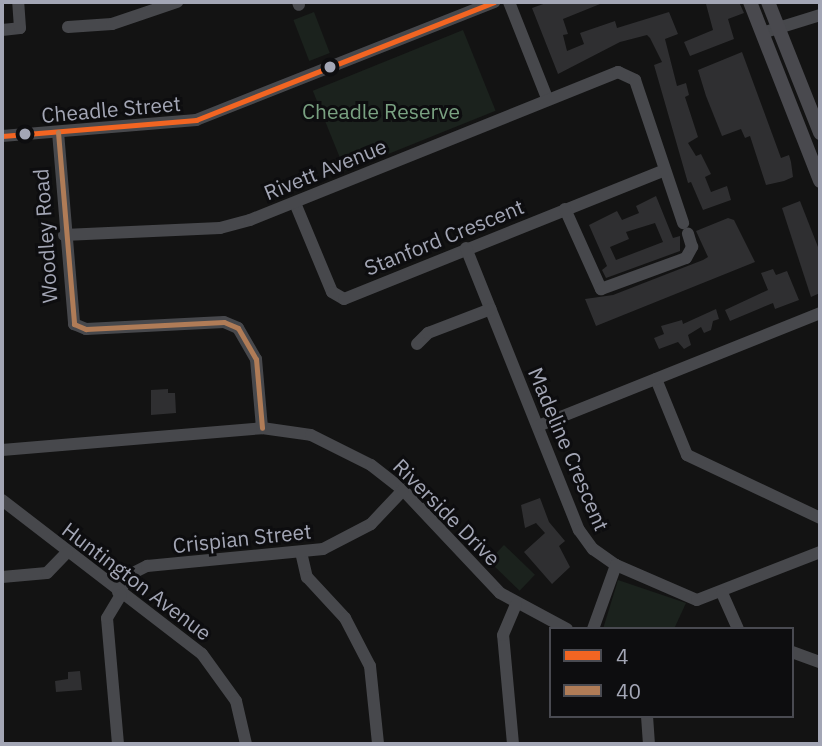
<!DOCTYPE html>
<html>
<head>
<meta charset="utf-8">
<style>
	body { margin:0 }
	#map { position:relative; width:822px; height:746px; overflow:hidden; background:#131313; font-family:"IBM Plex Sans",sans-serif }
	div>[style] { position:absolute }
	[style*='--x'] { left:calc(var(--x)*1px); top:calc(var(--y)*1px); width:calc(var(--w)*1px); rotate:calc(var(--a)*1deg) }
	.green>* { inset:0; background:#1b221d; transform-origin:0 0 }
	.building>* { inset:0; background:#2f2f31 }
	.minor>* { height:12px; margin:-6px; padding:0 6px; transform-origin:6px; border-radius:6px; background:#47484c }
	.major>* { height:14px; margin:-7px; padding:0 7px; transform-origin:7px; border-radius:7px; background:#49494e }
	.bus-1>* { height:5px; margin:-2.5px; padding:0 2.5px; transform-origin:2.5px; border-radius:2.5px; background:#f26522 }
	.bus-2>* { height:5px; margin:-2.5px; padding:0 2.5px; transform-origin:2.5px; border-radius:2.5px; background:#b07c57 }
	.dots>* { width:19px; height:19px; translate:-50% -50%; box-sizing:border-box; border:4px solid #0d0d0f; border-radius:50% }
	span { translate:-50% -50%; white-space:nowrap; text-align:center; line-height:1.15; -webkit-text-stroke:6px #0d0d0f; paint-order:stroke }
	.street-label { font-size:21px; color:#a3a6b5 }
	.park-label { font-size:21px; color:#79a181 }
	.frame { position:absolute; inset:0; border:4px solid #a3a6b5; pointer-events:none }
	.legend { position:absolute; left:549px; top:627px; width:245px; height:91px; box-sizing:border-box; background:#0d0d0f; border:2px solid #494a51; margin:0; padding:9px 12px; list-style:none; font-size:21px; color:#a3a6b5 }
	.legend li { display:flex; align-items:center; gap:14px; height:35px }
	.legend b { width:35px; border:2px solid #494a51 }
</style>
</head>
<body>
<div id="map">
	<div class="green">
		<div style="left:314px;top:12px;width:44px;height:22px;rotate:69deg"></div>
		<div style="left:463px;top:30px;width:87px;height:162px;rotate:68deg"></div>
		<div style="left:504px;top:545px;width:43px;height:22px;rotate:44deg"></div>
		<div style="clip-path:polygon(618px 580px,686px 603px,674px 629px,603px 629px)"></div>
	</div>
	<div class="building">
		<div style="clip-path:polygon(549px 2px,605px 2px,563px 19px,568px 34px,563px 35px,567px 51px,584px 44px,580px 33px,615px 21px,617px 28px,669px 12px,678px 34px,665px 39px,677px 86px,686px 83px,689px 95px,685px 97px,698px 137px,688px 143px,696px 156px,701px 154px,711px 174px,705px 177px,711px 192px,727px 186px,731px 200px,703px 210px,691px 182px,688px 183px,654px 65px,662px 62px,650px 38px,647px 35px,620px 42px,558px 74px,532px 8px)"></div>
		<div style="clip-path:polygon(739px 2px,744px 13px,728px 19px,734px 39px,690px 56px,684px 42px,713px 30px,706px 4px)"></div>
		<div style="clip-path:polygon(742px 52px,781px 158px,789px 155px,791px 162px,793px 177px,784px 181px,766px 185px,750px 136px,745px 138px,741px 129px,722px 136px,706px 96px,698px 70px)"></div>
		<div style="clip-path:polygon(evenodd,656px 196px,673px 238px,680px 236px,680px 251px,606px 278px,602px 270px,607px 266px,589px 225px,617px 211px,622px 220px,639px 213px,636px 206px,656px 196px,655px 223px,663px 242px,616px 260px,610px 247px,629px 239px,626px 232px,655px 223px)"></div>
		<div style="clip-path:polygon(800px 201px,820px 252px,820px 293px,811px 297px,782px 208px)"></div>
		<div style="clip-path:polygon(728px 218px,734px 220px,755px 262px,596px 326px,585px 299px,613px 295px,703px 260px,708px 257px,696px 231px)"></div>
		<div style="clip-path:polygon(773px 269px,776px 275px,787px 271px,799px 300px,775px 309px,773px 303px,730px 321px,725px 310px,768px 290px,761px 273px)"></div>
		<div style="clip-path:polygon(716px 309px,719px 319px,713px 321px,711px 330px,704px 333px,701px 327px,688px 335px,691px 345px,684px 349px,678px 342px,659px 349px,654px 338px,664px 334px,661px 326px,682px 320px,683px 324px)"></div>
		<div style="clip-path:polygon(168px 389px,168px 393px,175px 393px,176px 413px,151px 415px,151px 390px)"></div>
		<div style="clip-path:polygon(540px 498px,549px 522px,565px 541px,559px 546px,570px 567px,552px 584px,524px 552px,545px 533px,536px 523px,525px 528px,521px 505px)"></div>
		<div style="clip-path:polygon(80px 671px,82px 690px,56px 692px,55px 681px,68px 679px,68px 672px)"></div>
	</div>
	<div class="minor">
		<div style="--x:298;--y:2;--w:3;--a:72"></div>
		<div style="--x:509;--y:2;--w:103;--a:68.4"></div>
		<div style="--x:68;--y:27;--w:44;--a:-3.9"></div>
		<div style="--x:112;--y:24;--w:69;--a:-18.7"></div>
		<div style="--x:2;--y:30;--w:18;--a:-6"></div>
		<div style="--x:20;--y:28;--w:26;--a:-94"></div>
		<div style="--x:762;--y:33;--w:61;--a:-17.2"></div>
		<div style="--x:58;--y:132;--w:193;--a:85.2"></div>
		<div style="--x:74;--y:324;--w:13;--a:23"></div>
		<div style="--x:86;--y:329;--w:138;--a:-2.9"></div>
		<div style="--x:224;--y:322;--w:15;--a:23"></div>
		<div style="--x:238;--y:328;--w:36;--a:60"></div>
		<div style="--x:256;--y:359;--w:69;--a:85"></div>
		<div style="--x:2;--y:136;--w:195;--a:-4.7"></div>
		<div style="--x:196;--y:120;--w:321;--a:-21.6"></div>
		<div style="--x:295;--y:203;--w:96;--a:67.4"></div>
		<div style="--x:332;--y:292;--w:14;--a:30"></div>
		<div style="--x:344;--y:299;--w:343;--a:-21.9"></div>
		<div style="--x:565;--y:209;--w:88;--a:65.8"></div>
		<div style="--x:601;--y:289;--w:90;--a:-20"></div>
		<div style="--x:686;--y:258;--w:13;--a:-61"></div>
		<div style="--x:692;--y:247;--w:14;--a:-107"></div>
		<div style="--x:64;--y:235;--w:156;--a:-2.6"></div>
		<div style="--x:220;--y:228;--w:31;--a:-15"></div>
		<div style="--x:250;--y:220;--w:397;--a:-21.9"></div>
		<div style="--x:618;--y:72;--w:19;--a:25"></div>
		<div style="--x:635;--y:80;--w:151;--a:71.4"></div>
		<div style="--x:466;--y:248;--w:304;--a:68.2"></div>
		<div style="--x:579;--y:530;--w:24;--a:54"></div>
		<div style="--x:593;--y:549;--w:28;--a:35"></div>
		<div style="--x:616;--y:565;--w:88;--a:23.4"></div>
		<div style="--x:697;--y:600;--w:132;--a:-21.3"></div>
		<div style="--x:417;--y:344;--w:16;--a:-45"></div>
		<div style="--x:428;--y:333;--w:67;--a:-20.9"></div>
		<div style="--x:656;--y:379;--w:82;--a:67.8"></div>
		<div style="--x:687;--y:455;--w:147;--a:25.3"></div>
		<div style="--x:538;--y:426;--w:304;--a:-21.8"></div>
		<div style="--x:2;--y:450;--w:261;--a:-4.8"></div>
		<div style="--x:262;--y:428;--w:49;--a:8.1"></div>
		<div style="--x:311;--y:435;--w:67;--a:26.6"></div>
		<div style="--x:371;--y:465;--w:41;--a:38"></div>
		<div style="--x:403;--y:490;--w:141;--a:46.7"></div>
		<div style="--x:500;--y:593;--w:76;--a:28.2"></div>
		<div style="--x:2;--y:500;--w:252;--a:37.6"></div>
		<div style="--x:202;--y:654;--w:58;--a:54.1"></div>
		<div style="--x:236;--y:701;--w:44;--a:76.9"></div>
		<div style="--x:301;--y:552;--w:26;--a:77"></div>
		<div style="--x:307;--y:577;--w:56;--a:47.2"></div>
		<div style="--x:345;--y:618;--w:54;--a:62.5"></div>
		<div style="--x:370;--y:666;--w:78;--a:84.1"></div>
		<div style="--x:2;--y:577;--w:45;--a:-5.1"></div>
		<div style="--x:47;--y:573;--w:28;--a:-46"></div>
		<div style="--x:118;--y:592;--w:24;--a:-52"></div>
		<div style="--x:133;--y:573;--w:16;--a:-27"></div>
		<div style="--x:147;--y:566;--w:177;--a:-5.5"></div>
		<div style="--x:323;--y:549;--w:54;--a:-27.5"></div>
		<div style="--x:371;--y:524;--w:47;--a:-46.7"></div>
		<div style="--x:722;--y:593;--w:39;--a:66"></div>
		<div style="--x:593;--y:629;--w:68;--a:-70.2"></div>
		<div style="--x:792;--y:652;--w:30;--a:20"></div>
		<div style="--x:647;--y:716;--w:28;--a:86"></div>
		<div style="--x:118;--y:744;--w:126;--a:-95"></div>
		<div style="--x:107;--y:618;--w:27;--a:-59"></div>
		<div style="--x:513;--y:744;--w:109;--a:-95.2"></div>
		<div style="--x:503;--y:635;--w:33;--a:-67"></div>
	</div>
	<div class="major">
		<div style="--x:750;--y:2;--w:192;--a:68.6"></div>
		<div style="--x:768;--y:2;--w:141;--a:68.3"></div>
	</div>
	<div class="bus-1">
		<div style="--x:2;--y:136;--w:195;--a:-4.7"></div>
		<div style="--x:196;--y:120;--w:321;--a:-21.6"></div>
	</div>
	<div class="bus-2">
		<div style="--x:58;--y:132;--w:193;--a:85.2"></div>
		<div style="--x:74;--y:324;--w:13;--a:23"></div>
		<div style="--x:86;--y:329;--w:138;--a:-2.9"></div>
		<div style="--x:224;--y:322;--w:15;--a:23"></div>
		<div style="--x:238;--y:328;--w:36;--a:60"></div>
		<div style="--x:256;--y:359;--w:69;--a:85"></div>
	</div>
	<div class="dots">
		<div style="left:330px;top:67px;background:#a3a6b5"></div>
		<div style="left:25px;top:134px;background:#a3a6b5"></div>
	</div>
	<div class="street-label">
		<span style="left:111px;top:109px;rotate:-5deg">Cheadle Street</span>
		<span style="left:325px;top:169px;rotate:-22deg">Rivett Avenue</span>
		<span style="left:45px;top:236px;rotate:-94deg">Woodley Road</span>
		<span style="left:444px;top:237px;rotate:-22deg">Stanford Crescent</span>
		<span style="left:569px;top:449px;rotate:67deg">Madeline Crescent</span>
		<span style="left:447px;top:512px;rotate:45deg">Riverside Drive</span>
		<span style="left:242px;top:538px;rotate:-6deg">Crispian Street</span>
		<span style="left:137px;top:581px;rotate:37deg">Huntington Avenue</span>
	</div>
	<div class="park-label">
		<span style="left:381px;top:111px">Cheadle Reserve</span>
	</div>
	<div class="frame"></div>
	<ul class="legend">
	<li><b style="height:9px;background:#f26522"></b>4</li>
	<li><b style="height:9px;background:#b07c57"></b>40</li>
	</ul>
</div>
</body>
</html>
